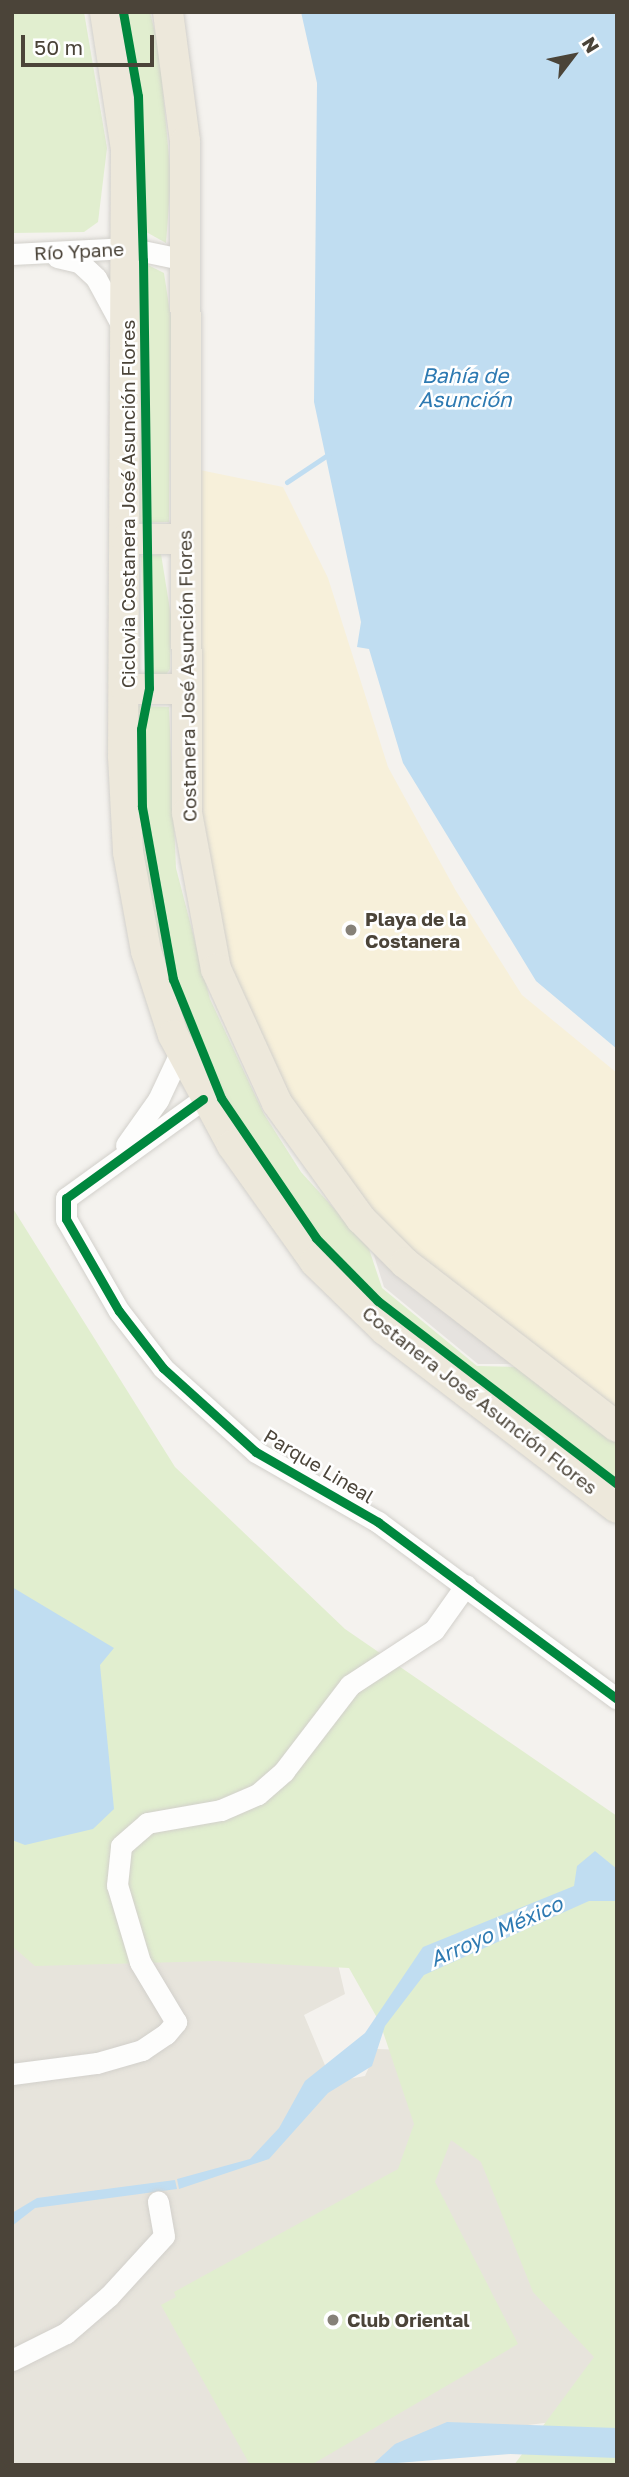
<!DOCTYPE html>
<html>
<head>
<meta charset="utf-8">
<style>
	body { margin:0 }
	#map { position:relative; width:629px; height:2477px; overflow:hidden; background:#f4f2ee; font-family:"Golos Text",sans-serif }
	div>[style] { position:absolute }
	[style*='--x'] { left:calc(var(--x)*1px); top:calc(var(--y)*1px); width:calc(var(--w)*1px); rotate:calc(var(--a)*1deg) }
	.residential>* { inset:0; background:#e7e4dc }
	.green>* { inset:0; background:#e1eecf }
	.sand>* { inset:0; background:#f7f0da }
	.parking>* { inset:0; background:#e6e3df }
	.water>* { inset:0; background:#c0ddf1 }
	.stream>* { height:5px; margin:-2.5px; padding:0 2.5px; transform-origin:2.5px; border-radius:2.5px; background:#c0ddf1 }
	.roads { filter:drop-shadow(0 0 2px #d2d0cb) drop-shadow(0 0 2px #d2d0cb) }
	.minor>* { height:21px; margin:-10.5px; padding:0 10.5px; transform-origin:10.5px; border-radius:10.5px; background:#fdfdfc }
	.highway>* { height:30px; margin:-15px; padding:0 15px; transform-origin:15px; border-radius:15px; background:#ede8db }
	.cycleway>* { height:9px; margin:-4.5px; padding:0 4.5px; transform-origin:4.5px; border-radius:4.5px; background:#00873e }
	.dots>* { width:19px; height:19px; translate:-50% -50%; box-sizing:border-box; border:4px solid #fff; border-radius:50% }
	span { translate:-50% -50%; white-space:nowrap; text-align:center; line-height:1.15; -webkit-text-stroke:5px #fff; paint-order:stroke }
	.street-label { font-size:19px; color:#4b4439 }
	.poi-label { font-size:19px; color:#4b4439; font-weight:700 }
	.left { translate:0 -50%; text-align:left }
	.water-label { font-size:21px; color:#2e7ab2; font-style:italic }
	.frame { position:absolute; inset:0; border:14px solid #4b4439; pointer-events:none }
	.north { position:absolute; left:538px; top:21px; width:70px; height:70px; -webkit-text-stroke:5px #fff; paint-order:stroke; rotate:58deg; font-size:19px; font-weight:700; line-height:28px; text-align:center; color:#4b4439 }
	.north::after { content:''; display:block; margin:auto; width:24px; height:32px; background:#4b4439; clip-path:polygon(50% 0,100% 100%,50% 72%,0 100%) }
	.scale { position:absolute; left:21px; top:35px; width:133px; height:32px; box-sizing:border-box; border:4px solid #4b4439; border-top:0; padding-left:9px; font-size:21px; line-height:24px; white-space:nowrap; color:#4b4439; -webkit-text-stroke:5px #fff; paint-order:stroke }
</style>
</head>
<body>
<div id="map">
	<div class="residential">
		<div style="clip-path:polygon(12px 1902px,337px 1960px,345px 1994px,304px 2015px,332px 2082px,365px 2076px,377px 2049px,405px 2050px,520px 2120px,617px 2414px,416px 2439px,377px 2465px,12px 2465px)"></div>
	</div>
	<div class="green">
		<div style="clip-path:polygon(12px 12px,84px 12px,107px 148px,98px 222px,84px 232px,12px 233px)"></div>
		<div style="clip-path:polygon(123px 12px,150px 12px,159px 49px,171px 178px,166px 243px,139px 228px,136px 111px)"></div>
		<div style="clip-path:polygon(140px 261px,164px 273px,171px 319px,169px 522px,139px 523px)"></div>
		<div style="clip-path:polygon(161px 554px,171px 616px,170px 669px,166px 675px,147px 676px,141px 556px)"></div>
		<div style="clip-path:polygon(136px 706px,169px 707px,176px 868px,210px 999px,264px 1114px,301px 1172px,368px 1246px,382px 1288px,477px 1366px,517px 1367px,617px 1444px,617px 1486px,370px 1298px,270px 1189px,175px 1014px,141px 874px)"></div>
		<div style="clip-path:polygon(12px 1207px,175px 1467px,345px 1629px,617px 1816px,617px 2465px,514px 2465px,594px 2357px,533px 2292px,481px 2162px,451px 2140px,435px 2182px,518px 2344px,311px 2465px,250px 2465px,161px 2305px,176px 2297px,174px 2292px,398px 2169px,414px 2124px,380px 2023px,349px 1968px,215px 1961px,35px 1966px,12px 1946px)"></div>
	</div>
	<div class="sand">
		<div style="clip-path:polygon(195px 469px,283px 487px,328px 578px,388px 767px,456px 891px,522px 995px,617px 1073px,617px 1415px,414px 1258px,318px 1158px,228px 966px,201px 828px)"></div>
	</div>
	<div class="parking">
		<div style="clip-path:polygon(371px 1246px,515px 1364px,478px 1364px,384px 1287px)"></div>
	</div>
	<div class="water">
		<div style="clip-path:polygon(301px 12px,617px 12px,617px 1049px,536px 981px,403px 763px,369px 649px,357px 647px,361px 622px,314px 402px,317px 83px)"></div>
		<div style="clip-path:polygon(12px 1587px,114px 1648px,100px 1665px,114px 1809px,93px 1829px,25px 1845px,12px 1840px)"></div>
		<div style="clip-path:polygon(595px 1851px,617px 1869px,617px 1901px,589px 1901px,424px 1975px,385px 2026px,372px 2066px,328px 2093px,269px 2159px,179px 2189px,177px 2179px,250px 2159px,279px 2128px,305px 2081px,365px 2033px,423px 1947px,574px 1886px,577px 1866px)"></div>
		<div style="clip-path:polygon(175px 2180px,177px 2189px,35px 2208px,12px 2226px,12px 2213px,37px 2198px)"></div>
		<div style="clip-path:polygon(447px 2422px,617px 2428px,617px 2458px,510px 2454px,372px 2465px,395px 2444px)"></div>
	</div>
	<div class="stream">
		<div style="--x:287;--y:482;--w:50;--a:-33.7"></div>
	</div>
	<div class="roads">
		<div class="minor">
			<div style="--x:12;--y:254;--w:116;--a:-3"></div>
			<div style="--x:128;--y:248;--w:59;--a:11.7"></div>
			<div style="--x:57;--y:257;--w:23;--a:13"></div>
			<div style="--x:79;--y:262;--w:23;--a:43"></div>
			<div style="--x:96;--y:278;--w:55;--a:61.6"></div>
			<div style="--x:203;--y:1099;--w:169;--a:144.1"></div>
			<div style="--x:66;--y:1198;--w:21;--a:90"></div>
			<div style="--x:66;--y:1219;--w:106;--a:60.1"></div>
			<div style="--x:119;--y:1311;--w:72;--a:52.3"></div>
			<div style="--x:163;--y:1368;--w:125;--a:42.1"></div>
			<div style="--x:256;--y:1452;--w:141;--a:29.8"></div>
			<div style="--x:378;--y:1522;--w:297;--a:36.5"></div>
			<div style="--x:126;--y:1145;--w:55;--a:-54.6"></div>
			<div style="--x:158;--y:1100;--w:54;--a:-64.9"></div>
			<div style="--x:12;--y:2074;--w:86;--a:-7.4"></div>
			<div style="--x:97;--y:2063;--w:47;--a:-16.1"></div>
			<div style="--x:142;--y:2050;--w:29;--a:-34"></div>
			<div style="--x:166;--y:2034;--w:16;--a:-50"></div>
			<div style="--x:176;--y:2022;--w:70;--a:-121"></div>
			<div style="--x:140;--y:1962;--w:80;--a:-106.6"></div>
			<div style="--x:117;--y:1885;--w:39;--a:-84"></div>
			<div style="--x:121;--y:1846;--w:35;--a:-41"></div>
			<div style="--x:147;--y:1823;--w:75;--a:-10"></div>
			<div style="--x:221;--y:1810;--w:40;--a:-23.4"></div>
			<div style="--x:258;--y:1794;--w:35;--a:-41"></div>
			<div style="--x:284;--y:1771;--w:108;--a:-52.5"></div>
			<div style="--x:350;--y:1685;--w:100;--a:-33.2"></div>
			<div style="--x:434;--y:1630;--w:55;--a:-54.6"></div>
			<div style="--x:12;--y:2360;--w:60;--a:-26.6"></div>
			<div style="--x:66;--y:2333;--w:57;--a:-40.7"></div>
			<div style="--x:109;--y:2296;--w:81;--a:-47.5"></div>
			<div style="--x:164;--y:2236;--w:35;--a:-100"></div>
		</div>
		<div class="highway">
			<div style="--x:105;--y:12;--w:139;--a:81.3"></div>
			<div style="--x:126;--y:149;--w:607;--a:90.28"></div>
			<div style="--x:123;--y:756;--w:96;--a:87"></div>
			<div style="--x:128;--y:852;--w:101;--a:79.7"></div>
			<div style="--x:146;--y:951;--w:88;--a:72.2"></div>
			<div style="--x:173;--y:1035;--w:125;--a:61.8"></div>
			<div style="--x:232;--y:1145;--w:143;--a:54.6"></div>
			<div style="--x:315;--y:1262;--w:98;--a:44.2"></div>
			<div style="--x:385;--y:1330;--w:292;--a:37.5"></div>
			<div style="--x:168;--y:12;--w:131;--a:82.5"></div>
			<div style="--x:185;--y:142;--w:671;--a:89.83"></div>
			<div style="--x:187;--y:813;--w:159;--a:79.5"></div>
			<div style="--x:216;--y:969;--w:147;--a:65.5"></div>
			<div style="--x:277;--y:1103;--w:143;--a:54.1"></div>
			<div style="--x:361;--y:1219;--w:62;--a:45"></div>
			<div style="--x:405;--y:1263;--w:268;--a:37.7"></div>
			<div style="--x:126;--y:539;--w:58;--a:0"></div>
			<div style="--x:126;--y:689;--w:58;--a:0"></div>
		</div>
	</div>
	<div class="cycleway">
		<div style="--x:123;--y:12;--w:85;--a:79.9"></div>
		<div style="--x:138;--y:96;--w:164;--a:88.3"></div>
		<div style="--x:143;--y:260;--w:428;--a:89.2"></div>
		<div style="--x:149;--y:688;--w:42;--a:101"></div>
		<div style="--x:141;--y:729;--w:78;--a:89.3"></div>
		<div style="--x:142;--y:807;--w:175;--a:79.8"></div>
		<div style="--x:173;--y:979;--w:128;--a:68"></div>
		<div style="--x:221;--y:1098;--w:169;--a:55.8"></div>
		<div style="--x:316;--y:1238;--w:88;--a:45.5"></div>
		<div style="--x:378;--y:1301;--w:301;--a:37.4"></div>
		<div style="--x:203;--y:1099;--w:169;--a:144.1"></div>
		<div style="--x:66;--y:1198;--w:21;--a:90"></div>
		<div style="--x:66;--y:1219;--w:106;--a:60.1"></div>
		<div style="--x:119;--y:1311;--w:72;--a:52.3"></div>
		<div style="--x:163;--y:1368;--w:125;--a:42.1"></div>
		<div style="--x:256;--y:1452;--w:141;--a:29.8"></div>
		<div style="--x:378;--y:1522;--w:297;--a:36.5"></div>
	</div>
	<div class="dots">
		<div style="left:351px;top:930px;background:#868178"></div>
		<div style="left:333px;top:2320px;background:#868178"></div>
	</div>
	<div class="street-label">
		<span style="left:79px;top:251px;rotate:-3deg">Río Ypane</span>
		<span style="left:128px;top:504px;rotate:-90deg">Ciclovia Costanera José Asunción Flores</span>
		<span style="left:187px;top:676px;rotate:-91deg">Costanera José Asunción Flores</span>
		<span style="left:480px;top:1400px;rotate:38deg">Costanera José Asunción Flores</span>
		<span style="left:319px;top:1466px;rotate:31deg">Parque Lineal</span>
	</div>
	<div class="poi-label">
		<span class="left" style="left:365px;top:930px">Playa de la<br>Costanera</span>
		<span class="left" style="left:347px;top:2320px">Club Oriental</span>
	</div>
	<div class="water-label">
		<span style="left:465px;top:387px">Bahía de<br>Asunción</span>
		<span style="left:496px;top:1931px;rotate:-24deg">Arroyo México</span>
	</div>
	<div class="frame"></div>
	<div class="north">N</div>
	<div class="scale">50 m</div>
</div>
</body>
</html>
